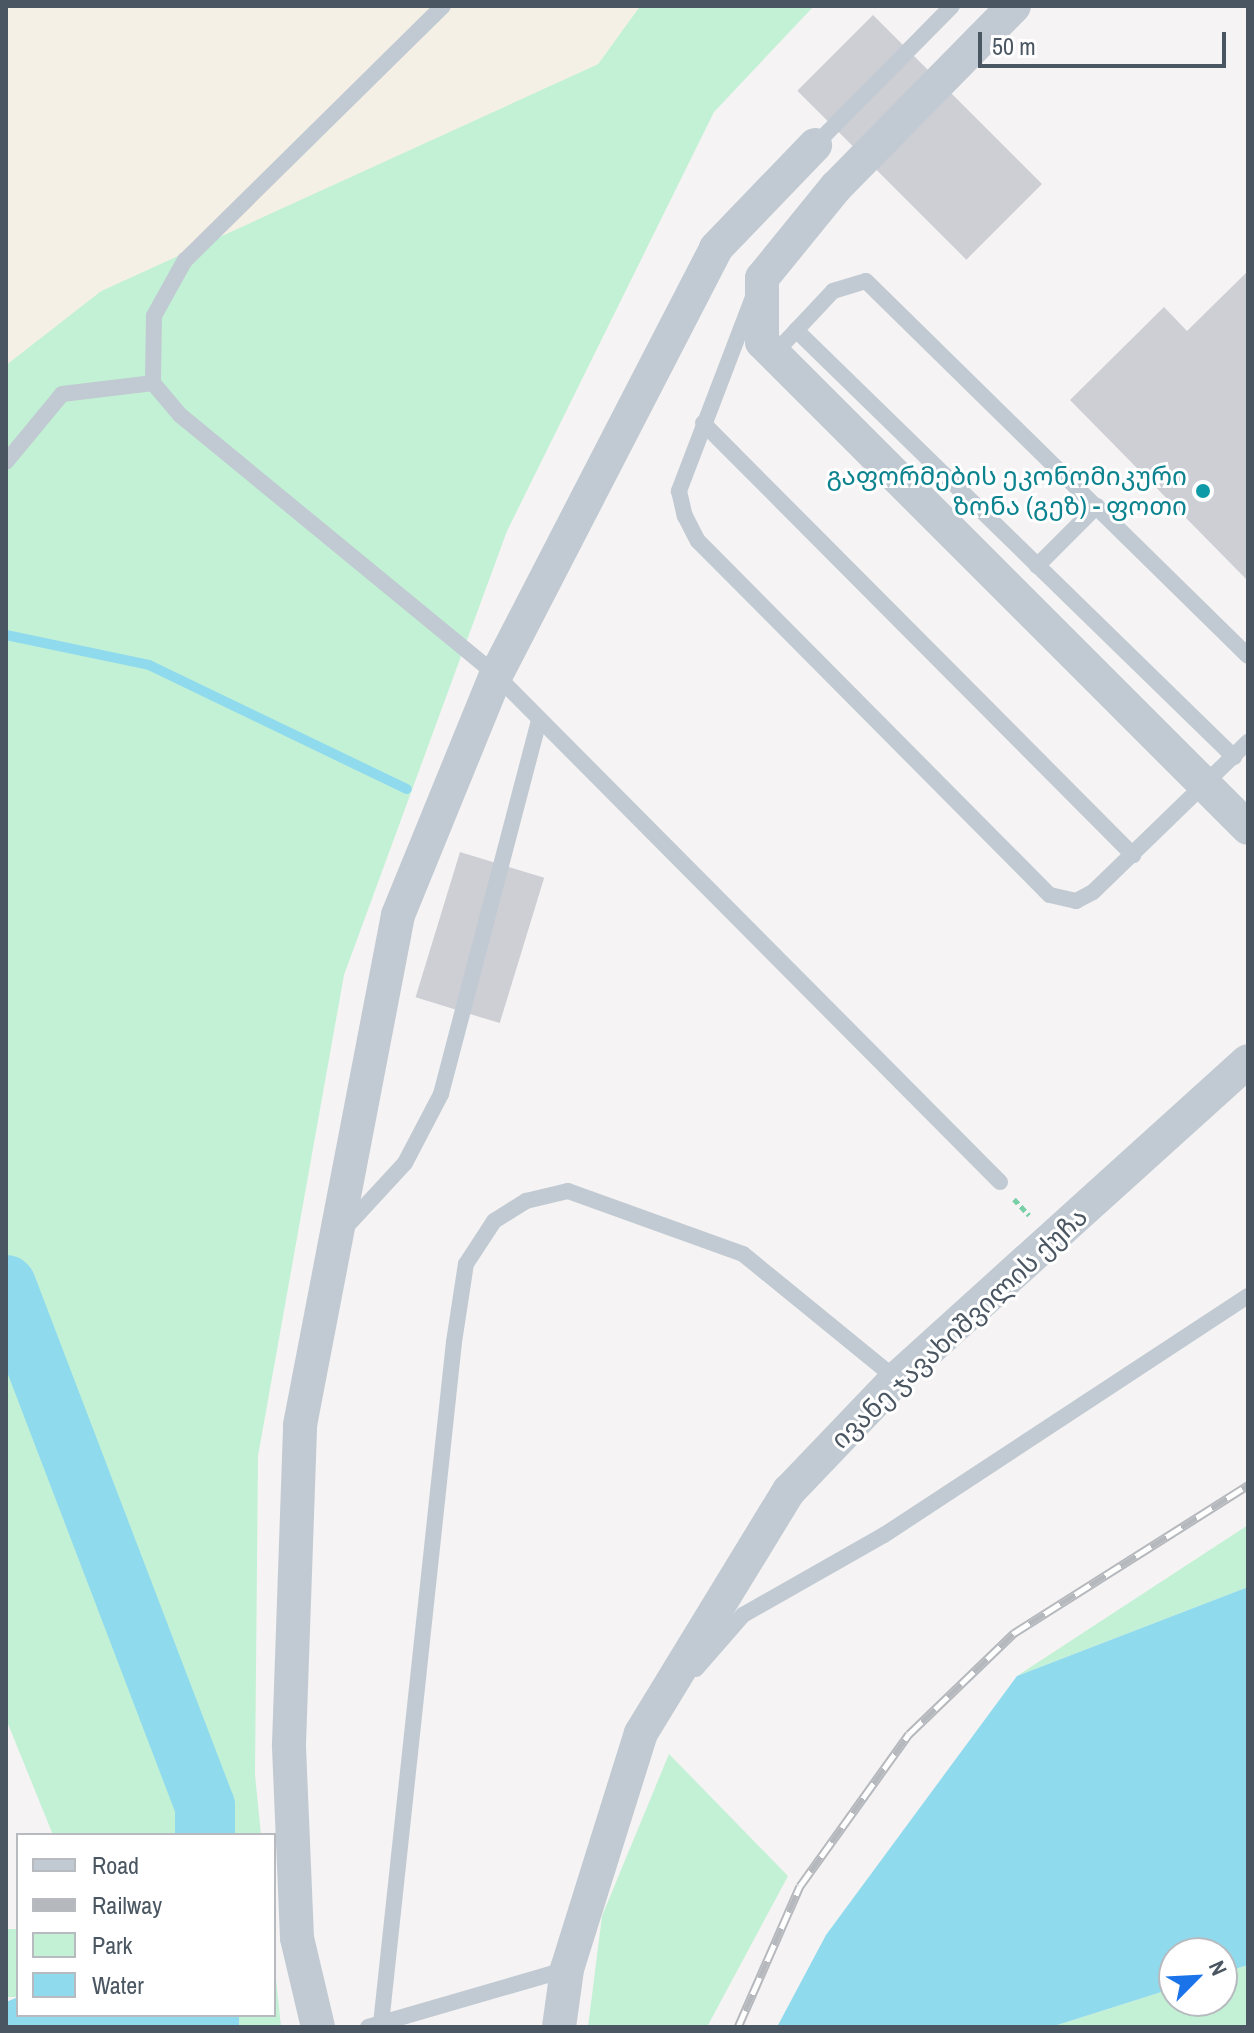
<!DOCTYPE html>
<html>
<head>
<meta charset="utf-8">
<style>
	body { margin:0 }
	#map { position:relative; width:1254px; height:2033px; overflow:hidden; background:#f5f3f3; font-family:"Archivo Narrow","Noto Sans Georgian",sans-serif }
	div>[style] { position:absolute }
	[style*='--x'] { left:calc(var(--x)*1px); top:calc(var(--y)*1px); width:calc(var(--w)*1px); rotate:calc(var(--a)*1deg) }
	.green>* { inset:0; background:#c3f1d5; transform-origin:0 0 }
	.sand>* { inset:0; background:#f5f0e5 }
	.water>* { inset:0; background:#90daee }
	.stream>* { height:10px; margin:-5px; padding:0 5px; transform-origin:5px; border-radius:5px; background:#90daee }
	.river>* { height:60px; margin:-30px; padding:0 30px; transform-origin:30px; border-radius:30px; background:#90daee }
	.building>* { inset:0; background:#cdcfd5; transform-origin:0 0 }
	.path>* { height:5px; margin-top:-2.5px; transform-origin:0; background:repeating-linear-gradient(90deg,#7ad0a6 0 6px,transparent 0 10px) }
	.service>* { height:16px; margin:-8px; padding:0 8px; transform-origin:8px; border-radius:8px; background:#c1cad2 }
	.minor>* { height:34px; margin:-17px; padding:0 17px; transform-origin:17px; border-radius:17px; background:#c1cad2 }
	.rail>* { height:9px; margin-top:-4.5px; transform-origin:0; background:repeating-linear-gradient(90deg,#fff 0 18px,#b5b8bd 0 36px); box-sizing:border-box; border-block:2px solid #b5b8bd }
	.dots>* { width:22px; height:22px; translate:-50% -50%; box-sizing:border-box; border:4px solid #fff; border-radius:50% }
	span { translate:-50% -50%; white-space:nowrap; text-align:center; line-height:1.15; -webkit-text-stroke:6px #fff; paint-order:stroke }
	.culture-label { font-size:26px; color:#0d838f }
	.right { translate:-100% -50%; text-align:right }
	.street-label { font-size:26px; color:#4a5661 }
	.frame { position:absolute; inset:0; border:8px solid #4a5661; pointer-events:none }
	.legend { position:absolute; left:16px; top:1833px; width:260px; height:184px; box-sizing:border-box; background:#fff; border:2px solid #b7bbc0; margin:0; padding:10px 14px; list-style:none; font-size:24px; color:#4a5661 }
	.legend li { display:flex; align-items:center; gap:16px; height:40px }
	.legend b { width:40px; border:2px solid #b7bbc0 }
	.north { position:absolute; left:1158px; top:1937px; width:80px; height:80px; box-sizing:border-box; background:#fff; border:2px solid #b7bbc0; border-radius:50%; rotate:66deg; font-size:22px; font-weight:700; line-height:32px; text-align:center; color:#4a5661 }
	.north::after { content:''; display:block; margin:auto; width:28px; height:36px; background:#1a73e8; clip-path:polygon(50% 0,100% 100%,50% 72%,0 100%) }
	.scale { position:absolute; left:978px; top:32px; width:248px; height:36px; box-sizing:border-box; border:4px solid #4a5661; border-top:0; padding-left:10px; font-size:24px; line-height:28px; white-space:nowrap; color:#4a5661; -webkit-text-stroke:6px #fff; paint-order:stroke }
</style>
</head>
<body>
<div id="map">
	<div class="green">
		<div style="clip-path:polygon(640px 6px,814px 6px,714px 112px,507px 531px,344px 975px,258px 1456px,255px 1775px,261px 1835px,205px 1835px,199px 1795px,177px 1835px,53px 1835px,6px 1719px,6px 365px,101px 291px,598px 64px)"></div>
		<div style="clip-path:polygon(1248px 1525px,1248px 1587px,1017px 1676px)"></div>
		<div style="clip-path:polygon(669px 1754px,788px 1876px,707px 2027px,588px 2027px,602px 1916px)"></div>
		<div style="left:18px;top:1929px;width:68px;height:13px;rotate:90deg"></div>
		<div style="clip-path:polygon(274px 1960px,281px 2027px,209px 2027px,209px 2015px,274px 2015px)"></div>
		<div style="clip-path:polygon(1248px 1965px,1248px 2027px,1051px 2027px,1174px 1988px,1174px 2001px,1222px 2001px,1222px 1973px)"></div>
	</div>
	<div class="sand">
		<div style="clip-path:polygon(6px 6px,640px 6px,598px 64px,101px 291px,6px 365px)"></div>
	</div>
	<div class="water">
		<div style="clip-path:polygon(1248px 1587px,1248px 1965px,1222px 1973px,1222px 1953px,1174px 1953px,1174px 1988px,1051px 2027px,777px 2027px,826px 1935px,1017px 1676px)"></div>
		<div style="clip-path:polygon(199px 1795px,205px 1835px,177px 1835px)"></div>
		<div style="clip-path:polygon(18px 1997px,18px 2015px,209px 2015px,209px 2027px,6px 2027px,6px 2002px)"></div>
	</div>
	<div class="stream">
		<div style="--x:6;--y:635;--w:146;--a:11.8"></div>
		<div style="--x:149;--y:665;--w:286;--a:25.7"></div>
	</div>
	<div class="river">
		<div style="--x:6;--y:1285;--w:558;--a:69.1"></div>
		<div style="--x:205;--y:1806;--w:29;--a:90"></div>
		<div style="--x:209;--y:2015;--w:12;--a:90"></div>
	</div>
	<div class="building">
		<div style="left:873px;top:15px;width:239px;height:107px;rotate:45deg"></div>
		<div style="clip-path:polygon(1248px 271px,1248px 581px,1070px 400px,1164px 307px,1187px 331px)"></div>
		<div style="left:460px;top:852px;width:88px;height:152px;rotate:17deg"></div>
	</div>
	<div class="path">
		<div style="--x:1014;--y:1199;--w:22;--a:47"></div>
	</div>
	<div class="service">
		<div style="--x:443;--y:6;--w:362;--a:135.4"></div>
		<div style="--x:185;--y:260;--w:64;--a:119"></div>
		<div style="--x:154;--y:316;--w:67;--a:90.9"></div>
		<div style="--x:153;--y:383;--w:42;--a:49.8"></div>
		<div style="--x:180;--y:415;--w:409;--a:39.4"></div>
		<div style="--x:496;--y:675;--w:715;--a:45.17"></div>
		<div style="--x:815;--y:145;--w:195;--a:-45.4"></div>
		<div style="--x:753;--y:297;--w:208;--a:110.9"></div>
		<div style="--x:679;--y:491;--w:26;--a:77"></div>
		<div style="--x:685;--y:516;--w:28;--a:63"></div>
		<div style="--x:698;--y:541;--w:499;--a:45.2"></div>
		<div style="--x:1050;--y:895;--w:27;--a:13"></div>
		<div style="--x:1076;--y:901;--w:19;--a:-28"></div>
		<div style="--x:1093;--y:892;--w:216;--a:-44.1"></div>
		<div style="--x:796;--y:330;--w:612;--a:44.27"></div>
		<div style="--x:772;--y:356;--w:89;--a:-46.8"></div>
		<div style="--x:833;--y:291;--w:34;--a:-17"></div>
		<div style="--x:866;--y:281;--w:535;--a:44.47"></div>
		<div style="--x:703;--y:423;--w:610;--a:45.13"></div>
		<div style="--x:6;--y:462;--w:88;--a:-50.5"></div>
		<div style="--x:62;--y:394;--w:92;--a:-6.9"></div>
		<div style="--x:1037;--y:566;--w:85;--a:-45"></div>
		<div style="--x:345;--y:1228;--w:88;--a:-47.3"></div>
		<div style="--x:405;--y:1163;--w:78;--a:-62.4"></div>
		<div style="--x:441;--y:1094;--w:387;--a:-75.3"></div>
		<div style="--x:696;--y:1669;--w:72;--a:-49"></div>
		<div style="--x:743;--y:1615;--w:162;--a:-29.6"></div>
		<div style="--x:884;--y:1535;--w:435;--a:-33.3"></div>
		<div style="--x:381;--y:2024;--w:686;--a:-83.89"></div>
		<div style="--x:454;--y:1342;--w:79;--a:-81.3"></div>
		<div style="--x:466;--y:1264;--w:51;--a:-56.9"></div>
		<div style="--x:494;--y:1221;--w:38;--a:-32"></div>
		<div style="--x:526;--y:1201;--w:43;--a:-13.4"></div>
		<div style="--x:568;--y:1191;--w:186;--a:19.8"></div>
		<div style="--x:743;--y:1254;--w:198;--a:39.2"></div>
		<div style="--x:368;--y:2027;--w:207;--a:-16.2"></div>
	</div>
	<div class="minor">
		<div style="--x:1014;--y:6;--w:254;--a:134.5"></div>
		<div style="--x:836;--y:187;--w:117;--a:129.1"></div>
		<div style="--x:762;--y:278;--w:64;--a:90"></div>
		<div style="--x:762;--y:342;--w:687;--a:45"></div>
		<div style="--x:318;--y:2027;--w:91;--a:-103.3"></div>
		<div style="--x:297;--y:1938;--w:194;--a:-92.4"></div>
		<div style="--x:289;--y:1744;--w:319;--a:-88"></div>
		<div style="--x:300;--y:1425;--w:519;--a:-79.12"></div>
		<div style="--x:398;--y:915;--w:259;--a:-67.8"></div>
		<div style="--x:496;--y:675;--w:480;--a:-62.7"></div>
		<div style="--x:716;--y:248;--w:143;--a:-46.1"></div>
		<div style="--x:559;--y:2027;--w:59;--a:-82.1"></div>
		<div style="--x:567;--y:1969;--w:247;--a:-72.6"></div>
		<div style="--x:641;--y:1733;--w:284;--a:-58.6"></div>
		<div style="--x:789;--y:1491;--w:155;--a:-46.3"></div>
		<div style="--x:896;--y:1379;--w:474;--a:-42.1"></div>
	</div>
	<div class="rail">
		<div style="--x:738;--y:2027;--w:154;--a:-66.3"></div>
		<div style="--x:800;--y:1886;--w:187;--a:-54.4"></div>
		<div style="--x:909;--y:1734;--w:146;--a:-43.9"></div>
		<div style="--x:1014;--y:1633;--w:277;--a:-32.3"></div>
	</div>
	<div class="dots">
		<div style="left:1203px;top:491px;background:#0f9aa8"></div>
	</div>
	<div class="culture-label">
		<span class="right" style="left:1187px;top:491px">გაფორმების ეკონომიკური<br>ზონა (გეზ) - ფოთი</span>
	</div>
	<div class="street-label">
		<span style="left:959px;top:1328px;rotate:-43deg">ივანე ჯავახიშვილის ქუჩა</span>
	</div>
	<div class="frame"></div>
	<ul class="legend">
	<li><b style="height:10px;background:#c1cad2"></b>Road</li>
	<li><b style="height:10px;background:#b5b8bd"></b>Railway</li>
	<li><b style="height:22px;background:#c3f1d5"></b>Park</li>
	<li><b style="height:22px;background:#90daee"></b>Water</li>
	</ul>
	<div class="north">N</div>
	<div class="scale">50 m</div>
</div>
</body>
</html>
